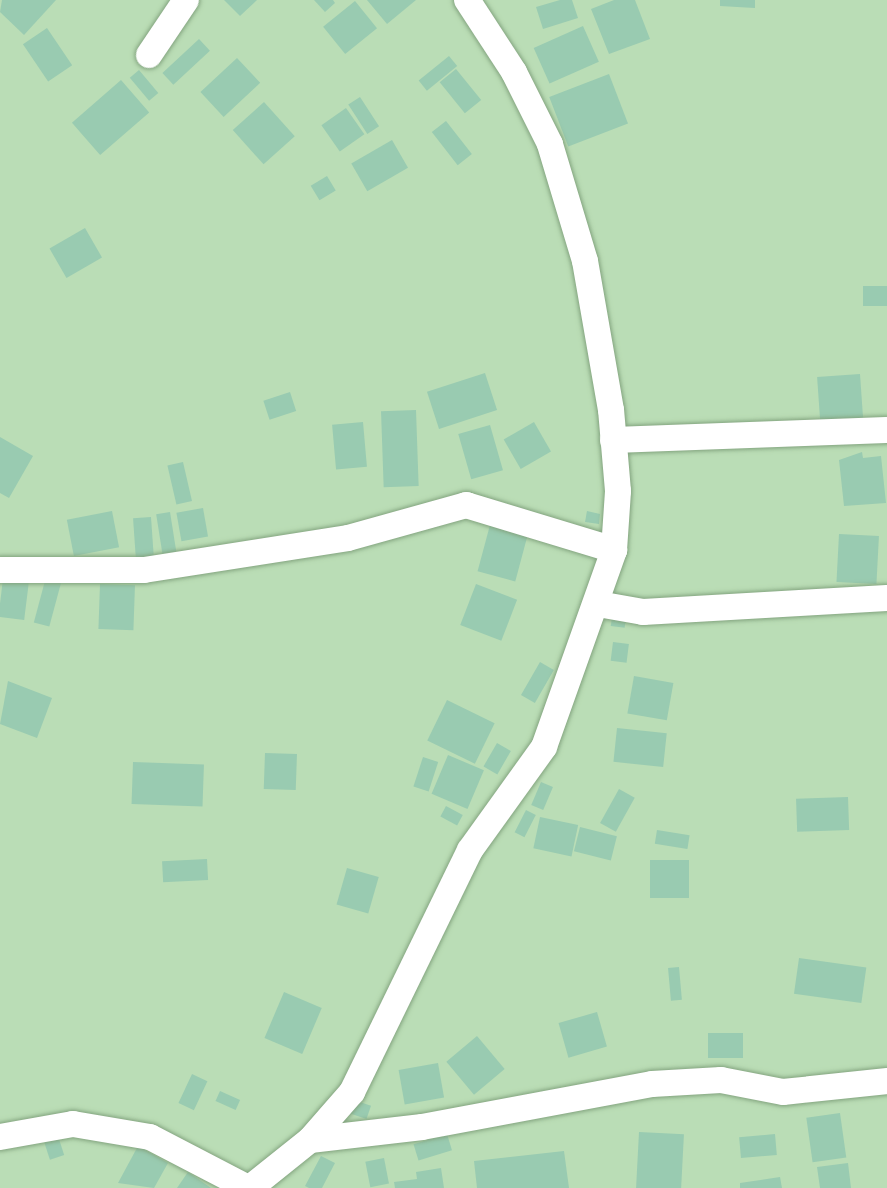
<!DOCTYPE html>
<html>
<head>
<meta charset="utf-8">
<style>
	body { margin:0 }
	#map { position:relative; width:887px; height:1188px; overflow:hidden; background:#baddb6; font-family:"PT Sans",sans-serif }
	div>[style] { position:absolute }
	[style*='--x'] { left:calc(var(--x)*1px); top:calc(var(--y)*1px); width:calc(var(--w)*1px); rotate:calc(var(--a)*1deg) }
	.building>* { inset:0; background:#99cbb1; transform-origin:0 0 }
	.roads { filter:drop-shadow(0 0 2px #83a47f) drop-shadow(0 0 2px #83a47f) }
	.minor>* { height:26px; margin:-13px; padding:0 13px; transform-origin:13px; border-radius:13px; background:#fff }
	span { translate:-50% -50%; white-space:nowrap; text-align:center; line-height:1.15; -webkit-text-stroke:5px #e7f8e4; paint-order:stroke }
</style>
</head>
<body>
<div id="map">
	<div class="building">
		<div style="clip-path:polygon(2px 0,56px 0,24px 35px,0 12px)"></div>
		<div style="clip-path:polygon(224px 0,257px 0,240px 16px)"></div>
		<div style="clip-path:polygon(314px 0,333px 0,335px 3px,325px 12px)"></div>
		<div style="clip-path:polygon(367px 0,416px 0,387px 24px)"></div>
		<div style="clip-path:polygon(560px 0,572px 0,578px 18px,543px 29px,536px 7px)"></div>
		<div style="clip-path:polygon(614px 0,635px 0,650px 39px,609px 54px,591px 9px)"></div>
		<div style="clip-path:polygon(720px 0,755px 0,755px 8px,720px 6px)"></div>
		<div style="left:355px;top:1px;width:35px;height:41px;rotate:51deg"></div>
		<div style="left:583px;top:26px;width:39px;height:54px;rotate:66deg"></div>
		<div style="left:47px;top:28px;width:45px;height:29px;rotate:56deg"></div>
		<div style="left:199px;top:39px;width:16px;height:50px;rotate:47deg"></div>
		<div style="left:449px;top:56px;width:13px;height:39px;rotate:51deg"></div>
		<div style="left:237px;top:58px;width:34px;height:50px;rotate:47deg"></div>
		<div style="left:456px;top:69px;width:40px;height:21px;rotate:51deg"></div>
		<div style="left:139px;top:70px;width:30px;height:12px;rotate:50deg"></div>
		<div style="left:609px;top:74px;width:53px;height:64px;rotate:69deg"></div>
		<div style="left:121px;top:80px;width:43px;height:65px;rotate:49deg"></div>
		<div style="left:360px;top:97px;width:35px;height:14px;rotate:57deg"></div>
		<div style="left:264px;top:102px;width:46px;height:42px;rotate:48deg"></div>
		<div style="left:346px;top:108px;width:32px;height:30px;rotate:55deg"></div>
		<div style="left:446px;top:121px;width:42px;height:18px;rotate:52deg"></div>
		<div style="left:392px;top:140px;width:32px;height:47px;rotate:60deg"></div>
		<div style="left:327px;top:176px;width:17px;height:19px;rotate:59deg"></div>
		<div style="left:85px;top:228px;width:34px;height:41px;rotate:60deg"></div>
		<div style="left:887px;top:286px;width:20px;height:24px;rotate:90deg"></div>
		<div style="left:485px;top:373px;width:39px;height:61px;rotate:72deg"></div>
		<div style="left:860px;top:374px;width:47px;height:43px;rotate:86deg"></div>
		<div style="left:290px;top:392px;width:20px;height:28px;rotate:72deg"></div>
		<div style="left:416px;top:410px;width:76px;height:35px;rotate:88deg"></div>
		<div style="left:363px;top:422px;width:45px;height:31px;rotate:85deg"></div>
		<div style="left:534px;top:422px;width:34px;height:35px;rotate:60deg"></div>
		<div style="left:490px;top:425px;width:47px;height:33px;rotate:74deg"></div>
		<div style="clip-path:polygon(0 437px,33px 456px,9px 498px,0 493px)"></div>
		<div style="clip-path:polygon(862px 452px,863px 458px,881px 456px,886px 503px,844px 506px,839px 460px)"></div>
		<div style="left:183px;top:462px;width:40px;height:16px;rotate:77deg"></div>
		<div style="left:203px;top:508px;width:29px;height:27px;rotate:80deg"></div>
		<div style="left:112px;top:511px;width:37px;height:46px;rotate:79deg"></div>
		<div style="clip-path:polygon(587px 511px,600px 514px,599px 524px,585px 522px)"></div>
		<div style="left:170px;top:512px;width:40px;height:14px;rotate:81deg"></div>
		<div style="left:151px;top:517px;width:41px;height:18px;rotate:86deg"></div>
		<div style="left:490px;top:525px;width:39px;height:48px;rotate:15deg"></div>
		<div style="left:839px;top:534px;width:40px;height:48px;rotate:3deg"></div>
		<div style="left:46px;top:577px;width:16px;height:47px;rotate:15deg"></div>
		<div style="left:3px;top:579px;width:26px;height:38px;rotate:7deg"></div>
		<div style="left:100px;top:584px;width:35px;height:45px;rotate:2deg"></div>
		<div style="left:476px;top:584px;width:44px;height:44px;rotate:21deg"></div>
		<div style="left:612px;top:617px;width:14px;height:9px;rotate:8deg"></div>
		<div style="left:613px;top:642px;width:16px;height:19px;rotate:7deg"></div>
		<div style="left:540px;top:662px;width:16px;height:38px;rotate:30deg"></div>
		<div style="left:634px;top:676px;width:40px;height:38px;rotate:10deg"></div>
		<div style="clip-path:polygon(8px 681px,52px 698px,37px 738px,0 724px)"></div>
		<div style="left:447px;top:700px;width:53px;height:45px;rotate:26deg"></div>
		<div style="left:617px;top:728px;width:50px;height:34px;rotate:6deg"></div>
		<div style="left:497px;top:743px;width:16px;height:27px;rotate:30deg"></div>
		<div style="left:265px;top:753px;width:32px;height:36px;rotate:2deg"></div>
		<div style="left:448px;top:755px;width:39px;height:42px;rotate:23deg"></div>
		<div style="left:423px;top:757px;width:16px;height:31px;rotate:18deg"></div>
		<div style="left:133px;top:762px;width:71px;height:42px;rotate:2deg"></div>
		<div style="left:541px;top:782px;width:13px;height:25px;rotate:23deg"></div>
		<div style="left:619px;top:789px;width:18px;height:39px;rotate:29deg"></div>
		<div style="left:848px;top:797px;width:33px;height:52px;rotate:88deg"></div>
		<div style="left:446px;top:806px;width:19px;height:12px;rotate:28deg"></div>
		<div style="left:526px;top:810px;width:11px;height:25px;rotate:27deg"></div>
		<div style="left:540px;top:817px;width:39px;height:32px;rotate:12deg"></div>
		<div style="left:580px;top:827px;width:38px;height:25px;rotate:14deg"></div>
		<div style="left:657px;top:830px;width:33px;height:14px;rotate:9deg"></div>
		<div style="left:207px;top:859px;width:21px;height:45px;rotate:87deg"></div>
		<div style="left:650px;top:860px;width:39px;height:38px"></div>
		<div style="left:347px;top:868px;width:33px;height:38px;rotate:16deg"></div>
		<div style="left:799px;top:958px;width:68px;height:36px;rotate:8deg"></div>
		<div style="left:679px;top:967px;width:33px;height:11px;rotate:85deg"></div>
		<div style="left:284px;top:992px;width:41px;height:50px;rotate:23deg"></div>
		<div style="left:597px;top:1012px;width:36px;height:40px;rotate:74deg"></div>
		<div style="left:743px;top:1033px;width:25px;height:35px;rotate:90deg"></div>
		<div style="left:477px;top:1036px;width:43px;height:40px;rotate:50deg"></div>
		<div style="left:438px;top:1063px;width:35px;height:40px;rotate:80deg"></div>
		<div style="left:192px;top:1074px;width:17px;height:32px;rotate:25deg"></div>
		<div style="left:220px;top:1091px;width:22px;height:11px;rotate:24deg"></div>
		<div style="left:354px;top:1100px;width:18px;height:14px;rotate:19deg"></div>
		<div style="left:840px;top:1113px;width:45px;height:34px;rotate:82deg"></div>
		<div style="left:639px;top:1132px;width:45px;height:56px;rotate:3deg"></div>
		<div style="left:447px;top:1134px;width:17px;height:35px;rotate:73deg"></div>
		<div style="left:775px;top:1134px;width:21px;height:36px;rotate:85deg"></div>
		<div style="left:58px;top:1136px;width:20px;height:15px;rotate:72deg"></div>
		<div style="clip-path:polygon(138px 1146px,168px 1163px,154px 1188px,118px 1183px)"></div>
		<div style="clip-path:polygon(564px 1151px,569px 1188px,477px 1188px,474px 1161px)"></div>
		<div style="clip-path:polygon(321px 1156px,335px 1163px,322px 1188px,309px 1188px,305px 1186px)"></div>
		<div style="left:384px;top:1158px;width:26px;height:19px;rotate:79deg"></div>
		<div style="clip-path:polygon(848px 1163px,851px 1188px,820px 1188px,817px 1167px)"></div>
		<div style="clip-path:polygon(441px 1168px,444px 1188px,395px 1188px,394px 1182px,417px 1179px,416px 1172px)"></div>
		<div style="clip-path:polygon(188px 1172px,211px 1188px,177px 1188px)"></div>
		<div style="clip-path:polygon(780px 1177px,782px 1188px,740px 1188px,740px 1183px)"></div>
	</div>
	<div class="roads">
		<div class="minor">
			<div style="--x:149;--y:55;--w:66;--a:-56.1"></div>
			<div style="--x:613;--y:440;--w:274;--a:-2.1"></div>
			<div style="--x:0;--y:570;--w:144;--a:0"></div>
			<div style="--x:144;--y:570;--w:206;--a:-8.9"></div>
			<div style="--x:348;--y:538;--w:123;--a:-15.6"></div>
			<div style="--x:466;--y:505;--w:155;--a:16.9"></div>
			<div style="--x:598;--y:604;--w:46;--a:10.1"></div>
			<div style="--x:643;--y:612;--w:244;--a:-3.3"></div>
			<div style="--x:0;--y:1137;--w:74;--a:-10.1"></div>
			<div style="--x:73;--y:1124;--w:78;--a:9.6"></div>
			<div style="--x:150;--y:1137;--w:110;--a:27.5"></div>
			<div style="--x:310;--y:1140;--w:113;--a:-6.6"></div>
			<div style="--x:422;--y:1127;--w:234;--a:-10.6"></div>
			<div style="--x:652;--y:1084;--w:69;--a:-3.3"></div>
			<div style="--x:721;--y:1080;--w:63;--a:11"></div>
			<div style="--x:783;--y:1092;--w:105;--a:-6"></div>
			<div style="--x:250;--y:1188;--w:77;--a:-38.7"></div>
			<div style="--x:310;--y:1140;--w:64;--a:-48.8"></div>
			<div style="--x:352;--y:1092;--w:269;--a:-64"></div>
			<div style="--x:470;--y:850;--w:127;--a:-54.3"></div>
			<div style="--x:544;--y:747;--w:209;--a:-70.4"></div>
			<div style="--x:614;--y:550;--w:59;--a:-86.1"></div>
			<div style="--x:618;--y:491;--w:81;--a:-94.9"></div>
			<div style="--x:611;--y:410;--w:151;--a:-99.9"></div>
			<div style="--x:585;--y:261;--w:122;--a:-106.7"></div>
			<div style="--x:550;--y:144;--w:80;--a:-116.6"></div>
			<div style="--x:514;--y:72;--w:86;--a:-123.1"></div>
		</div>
	</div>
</div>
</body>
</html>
